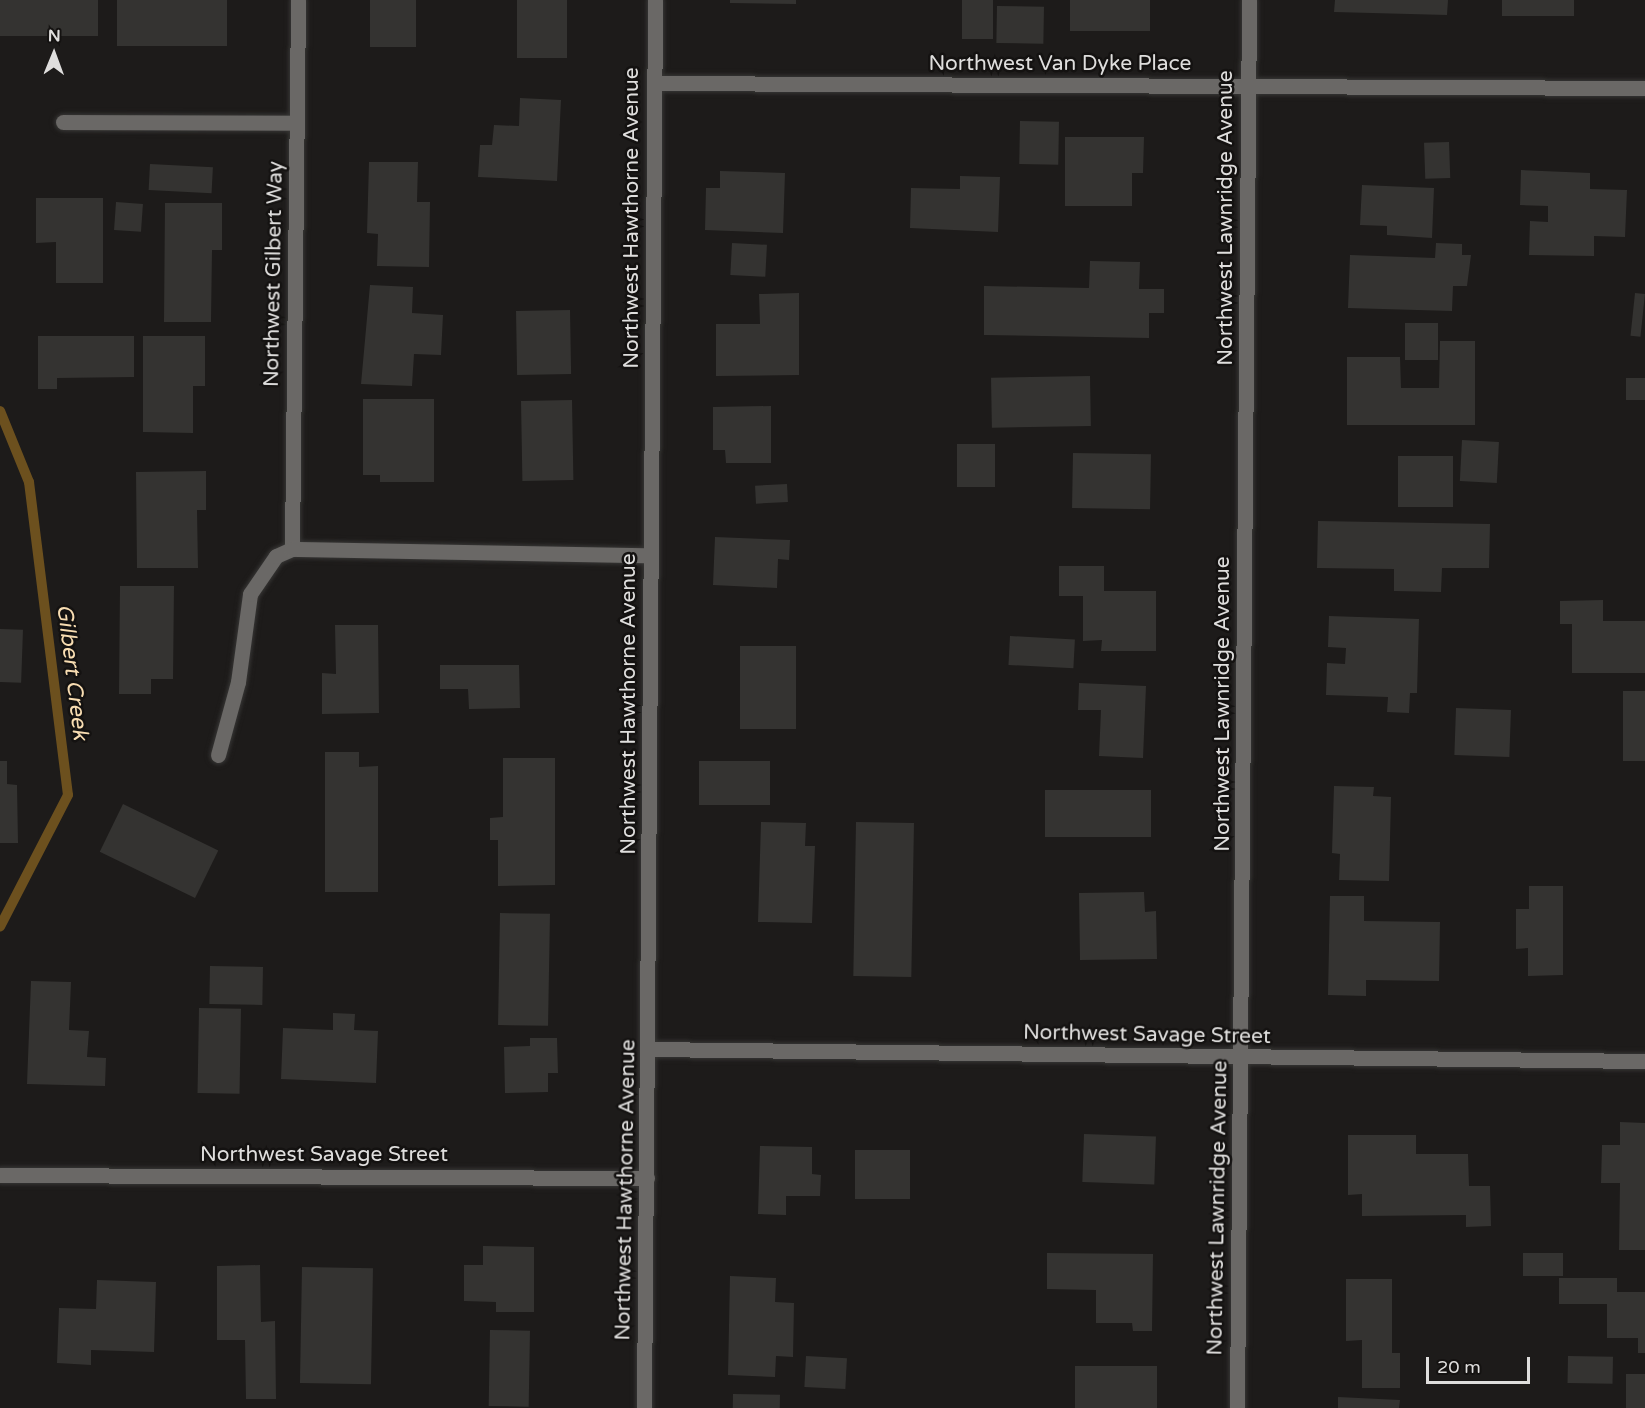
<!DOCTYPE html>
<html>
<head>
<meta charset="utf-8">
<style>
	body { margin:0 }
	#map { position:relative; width:1645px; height:1408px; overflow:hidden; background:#1d1b1a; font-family:"Varela Round",sans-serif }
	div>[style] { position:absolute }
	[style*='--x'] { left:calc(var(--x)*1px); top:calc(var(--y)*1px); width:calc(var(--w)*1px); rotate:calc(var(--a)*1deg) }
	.stream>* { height:10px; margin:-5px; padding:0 5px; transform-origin:5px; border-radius:5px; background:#6c501e }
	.building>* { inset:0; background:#343331; transform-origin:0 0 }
	.roads { filter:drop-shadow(0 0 2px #373635) drop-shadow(0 0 2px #373635) }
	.minor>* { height:15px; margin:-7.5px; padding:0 7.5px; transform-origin:7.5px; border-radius:7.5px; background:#6a6866 }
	span { translate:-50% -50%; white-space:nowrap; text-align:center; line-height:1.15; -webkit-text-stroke:5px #141211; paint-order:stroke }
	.street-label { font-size:21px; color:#dfdedd }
	.water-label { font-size:22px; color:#f8ddb2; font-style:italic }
	.north { position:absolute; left:24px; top:24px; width:60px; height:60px; -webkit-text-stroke:4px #141211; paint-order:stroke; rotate:1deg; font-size:16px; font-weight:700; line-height:24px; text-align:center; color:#dfdedd }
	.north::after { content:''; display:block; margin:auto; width:21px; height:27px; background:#dfdedd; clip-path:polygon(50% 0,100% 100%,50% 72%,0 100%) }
	.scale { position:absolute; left:1426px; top:1357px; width:104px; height:27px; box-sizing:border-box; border:3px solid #dfdedd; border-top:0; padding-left:8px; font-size:18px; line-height:21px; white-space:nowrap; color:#dfdedd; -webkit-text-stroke:4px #141211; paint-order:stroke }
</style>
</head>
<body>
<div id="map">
	<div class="stream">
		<div style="--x:0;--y:411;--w:77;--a:67.8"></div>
		<div style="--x:29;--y:482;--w:315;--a:82.9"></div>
		<div style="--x:68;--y:795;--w:148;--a:117.3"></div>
	</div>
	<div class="building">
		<div style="left:0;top:0;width:98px;height:36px"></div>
		<div style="left:117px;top:0;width:110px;height:46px"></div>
		<div style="left:370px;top:0;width:46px;height:47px"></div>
		<div style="left:517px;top:0;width:50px;height:58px"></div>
		<div style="clip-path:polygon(730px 0,796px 0,796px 4px,730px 3px)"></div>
		<div style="left:962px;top:0;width:31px;height:39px"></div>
		<div style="left:1070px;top:0;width:80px;height:31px"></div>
		<div style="clip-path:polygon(1335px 0,1448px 0,1447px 15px,1334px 12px)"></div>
		<div style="left:1502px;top:0;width:72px;height:16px"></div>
		<div style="left:997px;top:6px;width:47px;height:37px;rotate:1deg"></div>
		<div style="clip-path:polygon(520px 98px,561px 100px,557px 181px,478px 177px,480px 145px,492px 145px,494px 125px,519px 126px)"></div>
		<div style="left:1020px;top:121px;width:39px;height:43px;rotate:1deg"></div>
		<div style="clip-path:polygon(1065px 137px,1144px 137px,1143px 173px,1132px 173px,1132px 206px,1065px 206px)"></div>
		<div style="left:1449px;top:142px;width:36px;height:25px;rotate:88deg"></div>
		<div style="clip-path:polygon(369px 162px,418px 162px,417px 202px,430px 202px,429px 267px,377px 266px,378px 234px,367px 233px)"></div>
		<div style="left:150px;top:164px;width:63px;height:26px;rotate:3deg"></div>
		<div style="clip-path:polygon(1521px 170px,1590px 173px,1590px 189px,1627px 190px,1625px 237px,1594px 236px,1594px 256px,1529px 255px,1530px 221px,1548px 222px,1548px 206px,1520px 205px)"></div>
		<div style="clip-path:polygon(720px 171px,785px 173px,783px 233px,705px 230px,706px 188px,720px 188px)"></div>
		<div style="clip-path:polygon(960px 176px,1000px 177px,998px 232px,910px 228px,911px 188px,960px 189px)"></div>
		<div style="clip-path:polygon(1362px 185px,1434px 188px,1432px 238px,1387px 235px,1387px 226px,1360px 225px)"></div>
		<div style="clip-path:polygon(36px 198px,103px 198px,103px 283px,56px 283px,56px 242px,36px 243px)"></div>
		<div style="left:116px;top:202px;width:27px;height:28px;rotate:4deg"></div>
		<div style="clip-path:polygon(165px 203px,222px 203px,222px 250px,212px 250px,211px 322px,164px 322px)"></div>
		<div style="left:732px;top:243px;width:35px;height:32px;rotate:3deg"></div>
		<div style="clip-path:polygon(1436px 243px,1462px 244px,1462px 255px,1471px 255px,1467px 286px,1453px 286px,1452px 311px,1348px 308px,1350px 255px,1435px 258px)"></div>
		<div style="clip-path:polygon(1090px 261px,1140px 262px,1139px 289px,1164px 289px,1164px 313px,1149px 313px,1149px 338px,984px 335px,984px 286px,1089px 288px)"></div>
		<div style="clip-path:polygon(370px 285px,413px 287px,412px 313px,443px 315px,441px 355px,414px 354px,412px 386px,361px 384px)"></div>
		<div style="clip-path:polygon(799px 293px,799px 375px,716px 376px,716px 324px,760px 324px,759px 294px)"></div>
		<div style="left:1635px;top:293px;width:10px;height:43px;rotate:6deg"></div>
		<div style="left:570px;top:310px;width:64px;height:54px;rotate:89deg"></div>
		<div style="left:1405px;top:323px;width:33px;height:37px"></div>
		<div style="clip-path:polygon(38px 336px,134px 336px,134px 377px,57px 378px,57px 389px,38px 389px)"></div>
		<div style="clip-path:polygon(143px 336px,205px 336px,205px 386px,193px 386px,193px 433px,143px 432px)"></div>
		<div style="clip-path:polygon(1440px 341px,1475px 341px,1475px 425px,1347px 425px,1347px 357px,1400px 357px,1401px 388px,1439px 388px)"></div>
		<div style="left:1090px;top:376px;width:50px;height:99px;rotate:89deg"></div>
		<div style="left:1626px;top:378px;width:19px;height:22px"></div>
		<div style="clip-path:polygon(363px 399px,434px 399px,434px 482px,380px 482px,380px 475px,363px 475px)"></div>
		<div style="left:572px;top:400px;width:80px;height:51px;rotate:89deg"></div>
		<div style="clip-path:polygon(771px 406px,771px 463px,726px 463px,725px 450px,713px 450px,713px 407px)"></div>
		<div style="left:1462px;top:440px;width:37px;height:41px;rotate:3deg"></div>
		<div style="left:995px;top:444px;width:43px;height:38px;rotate:90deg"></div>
		<div style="left:1073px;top:453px;width:78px;height:55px;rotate:1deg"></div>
		<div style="left:1453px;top:456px;width:51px;height:55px;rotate:90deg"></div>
		<div style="clip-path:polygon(206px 471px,206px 510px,197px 510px,198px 568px,137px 568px,136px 472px)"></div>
		<div style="left:787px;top:484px;width:18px;height:32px;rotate:87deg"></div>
		<div style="clip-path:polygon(1318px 521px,1490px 524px,1489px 568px,1442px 568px,1441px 592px,1394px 591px,1394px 569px,1317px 568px)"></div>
		<div style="clip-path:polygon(715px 537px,790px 540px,789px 560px,778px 559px,777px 588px,713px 585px)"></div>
		<div style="clip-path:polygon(1059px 566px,1104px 566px,1104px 591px,1156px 591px,1156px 651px,1101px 651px,1102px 640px,1083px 641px,1083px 596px,1059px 596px)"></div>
		<div style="clip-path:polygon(120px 586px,174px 586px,173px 679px,151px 679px,151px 694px,119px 694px)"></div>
		<div style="clip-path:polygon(1603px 600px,1603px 621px,1645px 621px,1645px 673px,1572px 673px,1572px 624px,1560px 624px,1560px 601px)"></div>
		<div style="clip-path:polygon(1329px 616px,1419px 619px,1417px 693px,1410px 693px,1409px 713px,1387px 712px,1388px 697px,1326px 695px,1327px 663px,1345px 664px,1346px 648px,1328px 647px)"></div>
		<div style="clip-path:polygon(335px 625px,378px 625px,379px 713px,322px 714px,322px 673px,336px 674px)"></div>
		<div style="left:0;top:629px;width:23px;height:53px;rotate:2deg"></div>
		<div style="left:1010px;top:636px;width:65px;height:29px;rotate:3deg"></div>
		<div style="left:740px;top:646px;width:56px;height:83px"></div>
		<div style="clip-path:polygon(440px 665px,519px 665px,520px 708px,469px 709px,468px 689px,440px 689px)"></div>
		<div style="clip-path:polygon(1079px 683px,1146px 686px,1143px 758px,1099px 756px,1101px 710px,1078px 710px)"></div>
		<div style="left:1623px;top:691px;width:22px;height:70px"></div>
		<div style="left:1456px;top:708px;width:55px;height:47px;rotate:2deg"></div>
		<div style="clip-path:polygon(325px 752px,359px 752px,359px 767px,378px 766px,378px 892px,325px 892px)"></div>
		<div style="clip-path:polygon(503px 758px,555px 758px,555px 885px,498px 886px,498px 840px,490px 840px,490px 818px,503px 817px)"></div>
		<div style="clip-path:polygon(0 761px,7px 761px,7px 784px,17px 785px,18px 843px,0 843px)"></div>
		<div style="left:699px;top:761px;width:71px;height:44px"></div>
		<div style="clip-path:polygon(1334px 786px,1374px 787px,1373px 796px,1391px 797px,1389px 881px,1339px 880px,1340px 854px,1332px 853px)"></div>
		<div style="left:1151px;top:790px;width:47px;height:106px;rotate:90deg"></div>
		<div style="left:123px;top:804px;width:106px;height:53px;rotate:26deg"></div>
		<div style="clip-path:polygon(761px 822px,806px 823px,805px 846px,815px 846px,812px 923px,758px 922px)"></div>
		<div style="left:856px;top:822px;width:58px;height:154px;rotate:1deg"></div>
		<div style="clip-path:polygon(1529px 886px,1563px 886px,1563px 975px,1528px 976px,1528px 948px,1516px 949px,1516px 909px,1529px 909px)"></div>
		<div style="clip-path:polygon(1144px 892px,1145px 912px,1156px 911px,1157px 959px,1080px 960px,1079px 893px)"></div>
		<div style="clip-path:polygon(1330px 896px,1364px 896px,1364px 921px,1440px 922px,1439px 981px,1366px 980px,1366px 996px,1328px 995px)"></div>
		<div style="left:500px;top:913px;width:50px;height:112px;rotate:1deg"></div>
		<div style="left:210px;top:966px;width:53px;height:38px;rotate:1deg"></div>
		<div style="clip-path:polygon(31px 981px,71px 982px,69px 1030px,89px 1031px,87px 1057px,106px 1058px,105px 1086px,27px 1084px)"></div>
		<div style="left:199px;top:1008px;width:42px;height:85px;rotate:1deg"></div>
		<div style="clip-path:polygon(333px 1013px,355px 1014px,354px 1030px,378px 1031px,376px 1083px,281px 1079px,283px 1028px,333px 1030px)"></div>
		<div style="clip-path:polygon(530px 1038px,557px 1038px,558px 1073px,548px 1073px,548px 1092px,505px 1093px,504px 1047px,530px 1046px)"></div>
		<div style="clip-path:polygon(1620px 1122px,1645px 1123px,1645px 1250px,1619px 1250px,1620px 1183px,1601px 1183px,1602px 1145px,1620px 1145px)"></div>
		<div style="left:1084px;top:1134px;width:72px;height:48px;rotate:2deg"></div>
		<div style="clip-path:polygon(1348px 1135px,1416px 1135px,1416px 1154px,1468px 1154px,1469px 1186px,1490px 1186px,1491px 1226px,1466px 1227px,1466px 1215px,1362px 1216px,1362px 1194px,1348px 1195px)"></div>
		<div style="clip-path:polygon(760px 1146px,812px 1147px,812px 1174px,821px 1175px,820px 1196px,786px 1196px,786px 1215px,758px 1214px)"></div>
		<div style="left:855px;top:1150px;width:55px;height:49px"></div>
		<div style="clip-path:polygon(483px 1246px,534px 1247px,534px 1312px,496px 1312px,496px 1302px,464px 1301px,464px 1265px,483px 1265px)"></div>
		<div style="clip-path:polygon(1047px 1253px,1153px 1254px,1152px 1331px,1133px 1331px,1132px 1323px,1096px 1323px,1096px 1290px,1047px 1289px)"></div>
		<div style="left:1563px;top:1253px;width:23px;height:40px;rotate:90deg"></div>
		<div style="clip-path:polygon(260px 1265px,261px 1322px,275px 1321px,276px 1399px,246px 1399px,245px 1340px,217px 1340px,217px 1266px)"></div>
		<div style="left:302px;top:1267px;width:71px;height:116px;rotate:1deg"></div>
		<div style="clip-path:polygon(730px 1276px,776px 1278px,775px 1302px,794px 1303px,793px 1357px,776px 1356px,775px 1377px,728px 1375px)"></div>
		<div style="clip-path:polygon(1559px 1278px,1617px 1278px,1617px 1292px,1645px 1292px,1645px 1353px,1638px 1353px,1638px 1338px,1607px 1338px,1607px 1304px,1559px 1304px)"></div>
		<div style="clip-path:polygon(1346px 1279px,1392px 1279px,1392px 1353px,1400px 1353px,1400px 1388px,1362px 1388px,1362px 1340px,1346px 1341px)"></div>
		<div style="clip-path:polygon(97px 1280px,156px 1282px,154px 1352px,91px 1350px,91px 1365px,57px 1363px,59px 1308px,96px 1309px)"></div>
		<div style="left:490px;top:1330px;width:40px;height:76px;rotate:1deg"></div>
		<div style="left:806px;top:1356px;width:41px;height:31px;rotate:3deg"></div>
		<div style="left:1568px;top:1356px;width:45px;height:27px;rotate:1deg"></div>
		<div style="left:1075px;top:1366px;width:82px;height:42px"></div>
		<div style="left:1626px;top:1374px;width:19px;height:34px"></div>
		<div style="left:733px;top:1394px;width:47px;height:14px;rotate:1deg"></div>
		<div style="clip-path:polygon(1338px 1397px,1400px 1400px,1399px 1408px,1338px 1408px)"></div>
	</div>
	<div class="roads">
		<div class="minor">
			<div style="--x:654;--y:83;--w:991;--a:0.29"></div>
			<div style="--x:63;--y:122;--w:234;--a:0.2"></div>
			<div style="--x:292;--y:549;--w:549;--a:-89.37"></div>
			<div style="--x:218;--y:755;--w:76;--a:-74.7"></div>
			<div style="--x:238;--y:682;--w:89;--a:-82.2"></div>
			<div style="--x:250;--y:594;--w:46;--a:-55.6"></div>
			<div style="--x:276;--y:556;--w:17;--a:-24"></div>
			<div style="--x:292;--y:549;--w:359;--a:1"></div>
			<div style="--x:648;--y:1049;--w:997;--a:0.69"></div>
			<div style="--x:0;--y:1175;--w:647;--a:0.27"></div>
			<div style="--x:644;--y:1408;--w:1408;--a:-89.55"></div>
			<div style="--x:1237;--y:1408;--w:1408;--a:-89.51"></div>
		</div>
	</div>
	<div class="street-label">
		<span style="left:1060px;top:64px">Northwest Van Dyke Place</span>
		<span style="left:632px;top:218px;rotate:-90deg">Northwest Hawthorne Avenue</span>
		<span style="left:1226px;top:218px;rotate:-90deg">Northwest Lawnridge Avenue</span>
		<span style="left:274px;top:274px;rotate:-89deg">Northwest Gilbert Way</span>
		<span style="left:629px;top:704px;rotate:-90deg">Northwest Hawthorne Avenue</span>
		<span style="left:1223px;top:704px;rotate:-90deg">Northwest Lawnridge Avenue</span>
		<span style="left:1147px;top:1035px;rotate:1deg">Northwest Savage Street</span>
		<span style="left:324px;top:1155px">Northwest Savage Street</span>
		<span style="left:626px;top:1190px;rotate:-89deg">Northwest Hawthorne Avenue</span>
		<span style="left:1218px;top:1208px;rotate:-89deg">Northwest Lawnridge Avenue</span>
	</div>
	<div class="water-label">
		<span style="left:72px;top:672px;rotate:83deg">Gilbert Creek</span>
	</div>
	<div class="north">N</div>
	<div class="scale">20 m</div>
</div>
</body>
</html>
